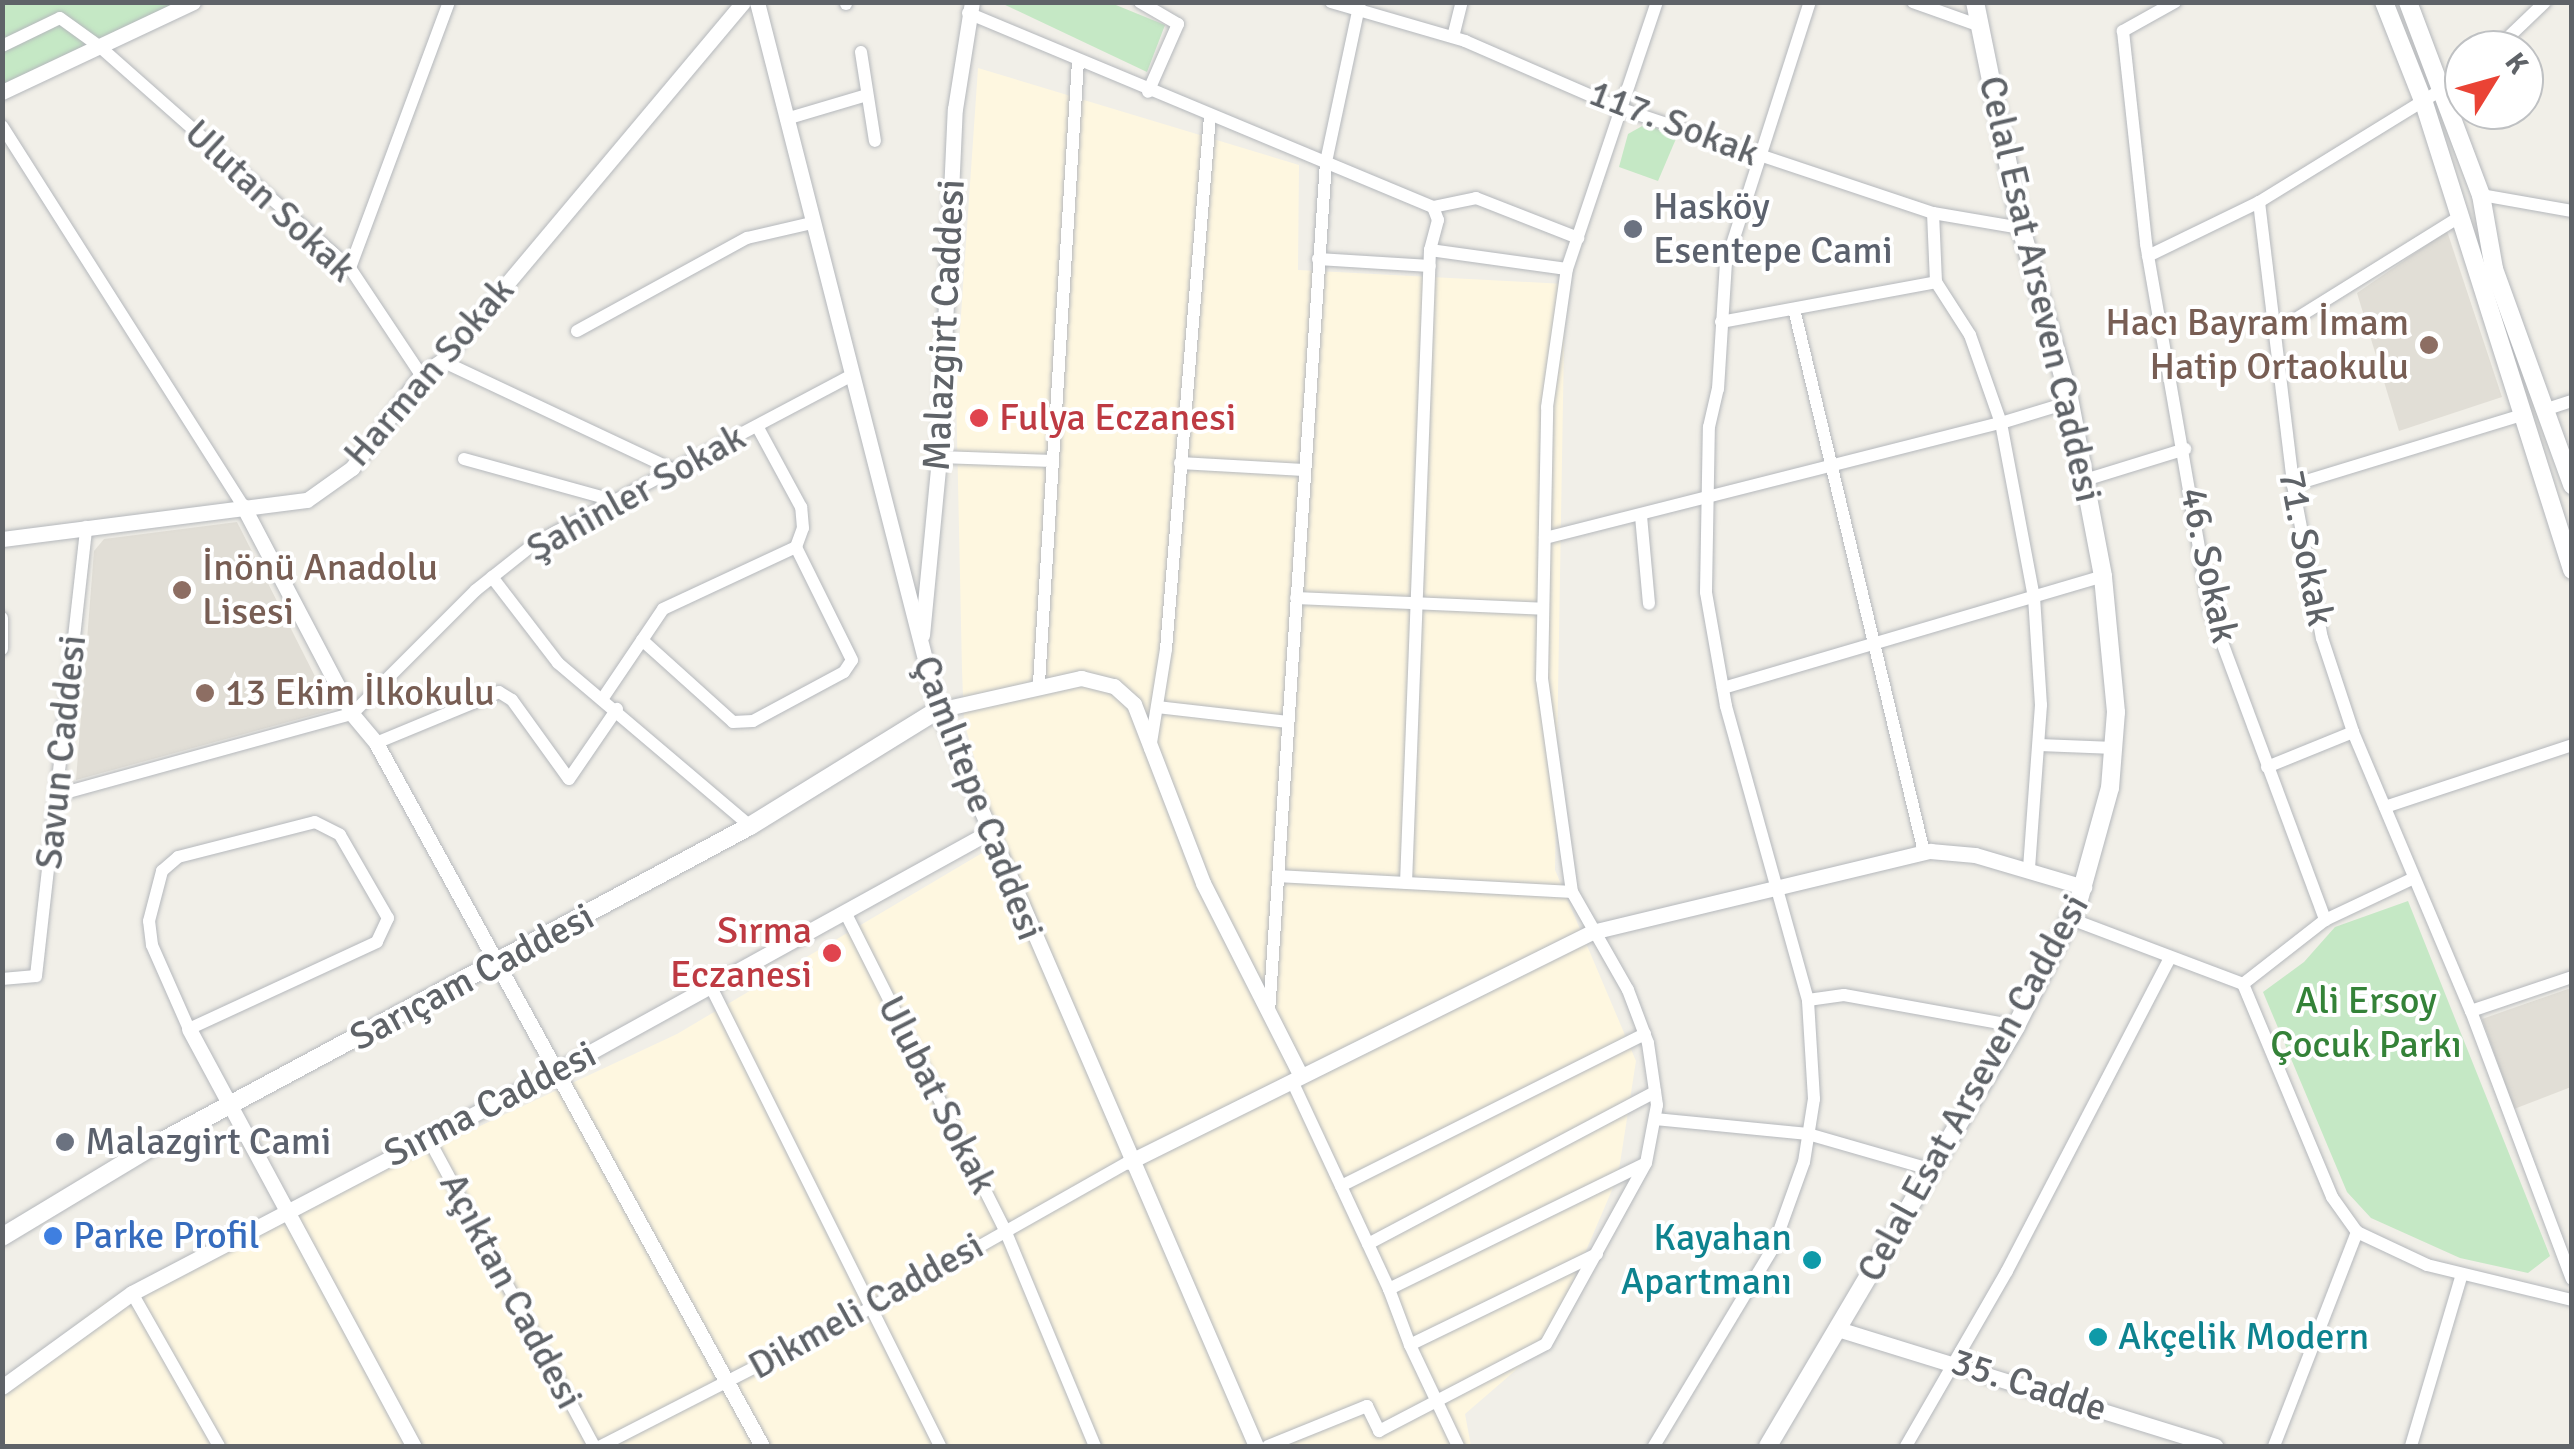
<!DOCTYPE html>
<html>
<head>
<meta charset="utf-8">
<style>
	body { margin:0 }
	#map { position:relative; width:2574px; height:1449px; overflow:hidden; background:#f1efe8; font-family:Signika,sans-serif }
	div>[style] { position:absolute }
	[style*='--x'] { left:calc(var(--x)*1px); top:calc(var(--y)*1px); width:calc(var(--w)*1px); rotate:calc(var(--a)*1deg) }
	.commercial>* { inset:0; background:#fef7e0 }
	.education>* { inset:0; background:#e1ded6 }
	.green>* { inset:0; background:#c5e8c5 }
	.roads { filter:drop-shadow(0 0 2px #b5b8bc) drop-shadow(0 0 2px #b5b8bc) }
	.minor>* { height:12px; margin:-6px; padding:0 6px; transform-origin:6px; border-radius:6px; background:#fff }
	.tertiary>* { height:15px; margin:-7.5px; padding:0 7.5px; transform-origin:7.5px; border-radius:7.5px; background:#fff }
	.secondary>* { height:18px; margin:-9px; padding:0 9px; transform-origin:9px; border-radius:9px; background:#fff }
	.dots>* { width:28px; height:28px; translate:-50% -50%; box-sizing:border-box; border:5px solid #fff; border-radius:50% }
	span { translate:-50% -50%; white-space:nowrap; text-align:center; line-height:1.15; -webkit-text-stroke:8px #fff; paint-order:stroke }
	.street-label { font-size:38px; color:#5f6368 }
	.worship-label { font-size:38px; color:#5b616d }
	.left { translate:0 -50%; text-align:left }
	.education-label { font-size:38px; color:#785e54 }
	.right { translate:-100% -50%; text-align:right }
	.health-label { font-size:38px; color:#be3a42 }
	.park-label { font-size:38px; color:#348238 }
	.shop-label { font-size:38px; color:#366cbe }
	.culture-label { font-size:38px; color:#0d838f }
	.frame { position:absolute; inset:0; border:5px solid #5f6368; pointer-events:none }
	.north { position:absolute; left:2444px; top:30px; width:100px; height:100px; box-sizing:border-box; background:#fff; border:2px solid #bfc1c3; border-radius:50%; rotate:53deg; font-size:28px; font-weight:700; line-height:40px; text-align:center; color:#5f6368 }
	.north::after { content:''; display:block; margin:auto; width:35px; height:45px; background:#ea4335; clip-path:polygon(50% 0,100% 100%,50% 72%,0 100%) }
</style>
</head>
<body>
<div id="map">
	<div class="commercial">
		<div style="clip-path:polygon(978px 68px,1299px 165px,1298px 270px,1565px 284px,1555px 870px,1636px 1061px,1618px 1176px,1546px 1344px,1465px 1414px,1471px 1446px,3px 1446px,3px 1382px,106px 1301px,677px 1034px,999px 843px,964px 722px,962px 671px,956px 388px)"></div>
	</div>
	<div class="education">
		<div style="clip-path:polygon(2447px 231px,2502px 397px,2399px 431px,2357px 293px)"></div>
		<div style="clip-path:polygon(237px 522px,332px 710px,76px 780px,94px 551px,104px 539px)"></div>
		<div style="clip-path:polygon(2571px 988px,2571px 1087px,2514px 1109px,2482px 1019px)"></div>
	</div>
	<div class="green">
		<div style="clip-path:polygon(3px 3px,193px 3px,3px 92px)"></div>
		<div style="clip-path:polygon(1001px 3px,1111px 3px,1165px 25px,1147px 72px)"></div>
		<div style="clip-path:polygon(1644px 125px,1678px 134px,1658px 181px,1619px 167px,1628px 134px)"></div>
		<div style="clip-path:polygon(2408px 901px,2550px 1256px,2528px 1273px,2460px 1258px,2371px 1218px,2347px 1192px,2263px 992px,2304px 962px,2335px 927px)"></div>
	</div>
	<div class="roads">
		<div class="minor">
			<div style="--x:1140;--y:2;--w:44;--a:30.1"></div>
			<div style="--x:1178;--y:24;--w:74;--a:113.8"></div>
			<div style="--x:1331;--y:2;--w:140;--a:16.2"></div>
			<div style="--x:1465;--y:41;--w:168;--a:23.5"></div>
			<div style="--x:1619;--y:108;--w:331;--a:18.5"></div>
			<div style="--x:1933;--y:213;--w:89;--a:9.7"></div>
			<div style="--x:1913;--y:2;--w:71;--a:19.7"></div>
			<div style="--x:2175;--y:2;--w:60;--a:150.9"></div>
			<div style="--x:2123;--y:31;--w:214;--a:83.8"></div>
			<div style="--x:2146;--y:244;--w:372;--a:80.1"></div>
			<div style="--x:2210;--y:610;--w:331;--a:69.6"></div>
			<div style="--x:846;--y:4;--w:2;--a:-90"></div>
			<div style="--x:968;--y:13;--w:504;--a:22.65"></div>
			<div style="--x:1433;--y:207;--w:14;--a:69"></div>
			<div style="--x:1438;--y:220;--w:31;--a:105"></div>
			<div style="--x:1430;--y:250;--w:633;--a:92.17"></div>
			<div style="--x:1453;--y:37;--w:36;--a:-76"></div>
			<div style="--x:2;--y:46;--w:64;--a:-25.8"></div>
			<div style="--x:60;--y:18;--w:48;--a:35.7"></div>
			<div style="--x:99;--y:46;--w:335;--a:41.5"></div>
			<div style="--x:350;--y:268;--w:128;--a:56.4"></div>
			<div style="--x:2495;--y:50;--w:69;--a:-43.8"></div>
			<div style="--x:861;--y:52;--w:90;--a:81.1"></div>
			<div style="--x:786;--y:119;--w:80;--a:-16.6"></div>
			<div style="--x:2;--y:126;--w:450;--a:57.6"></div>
			<div style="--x:2481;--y:195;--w:92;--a:10"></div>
			<div style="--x:2259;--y:202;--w:285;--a:83.1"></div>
			<div style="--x:2293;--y:485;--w:156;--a:79.3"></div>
			<div style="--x:2322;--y:638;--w:99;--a:71.7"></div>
			<div style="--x:2353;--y:732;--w:303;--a:67.1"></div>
			<div style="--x:2471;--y:1011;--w:286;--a:69.4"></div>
			<div style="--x:1433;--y:207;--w:44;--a:-11.8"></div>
			<div style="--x:1476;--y:198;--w:110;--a:21.4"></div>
			<div style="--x:1933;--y:213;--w:69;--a:87.5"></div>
			<div style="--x:1430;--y:250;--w:138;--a:7.9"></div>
			<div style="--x:2148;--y:256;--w:123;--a:-25.9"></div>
			<div style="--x:2259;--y:202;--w:241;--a:-31.6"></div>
			<div style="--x:1318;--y:259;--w:112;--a:3.6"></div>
			<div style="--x:350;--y:268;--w:284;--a:-69.6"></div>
			<div style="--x:1794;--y:309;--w:558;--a:76.54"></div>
			<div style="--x:1721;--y:322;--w:219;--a:-10.5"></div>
			<div style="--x:1936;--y:282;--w:63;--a:57.3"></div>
			<div style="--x:1970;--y:335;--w:93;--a:70.6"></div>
			<div style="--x:2001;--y:423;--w:72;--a:-16.9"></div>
			<div style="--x:577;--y:331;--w:194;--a:-28.7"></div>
			<div style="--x:747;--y:238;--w:67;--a:-13"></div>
			<div style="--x:2273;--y:333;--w:219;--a:-31.9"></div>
			<div style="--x:442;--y:361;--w:256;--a:25.2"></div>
			<div style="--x:2544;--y:410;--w:29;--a:-18"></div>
			<div style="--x:939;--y:457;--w:114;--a:2"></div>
			<div style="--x:464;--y:459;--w:155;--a:15.4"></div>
			<div style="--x:1180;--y:463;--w:124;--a:3.2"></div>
			<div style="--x:2085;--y:480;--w:105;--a:-17.2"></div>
			<div style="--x:2293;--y:485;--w:239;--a:-17"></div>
			<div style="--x:1641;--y:516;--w:88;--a:84.8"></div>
			<div style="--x:1545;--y:538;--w:470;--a:-14.2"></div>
			<div style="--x:2001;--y:423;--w:177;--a:79.3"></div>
			<div style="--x:2034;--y:597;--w:108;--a:86.3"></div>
			<div style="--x:2041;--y:705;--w:164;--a:94.2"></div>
			<div style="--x:492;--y:577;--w:108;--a:52.5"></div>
			<div style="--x:558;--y:663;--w:252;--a:40.3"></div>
			<div style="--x:1296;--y:598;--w:247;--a:2.5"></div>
			<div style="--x:2;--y:618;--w:31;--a:90"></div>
			<div style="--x:642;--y:640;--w:122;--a:42"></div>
			<div style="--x:733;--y:722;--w:20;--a:-3"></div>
			<div style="--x:753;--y:721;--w:103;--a:-28.3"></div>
			<div style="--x:844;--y:672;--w:14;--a:-56"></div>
			<div style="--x:852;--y:660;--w:126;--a:-116.4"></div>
			<div style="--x:1039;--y:683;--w:622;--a:-86.41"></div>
			<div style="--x:1723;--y:688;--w:396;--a:-16.4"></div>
			<div style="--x:603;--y:698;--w:107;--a:-56"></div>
			<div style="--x:663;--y:609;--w:147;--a:-25"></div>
			<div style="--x:796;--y:547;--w:20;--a:-70"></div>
			<div style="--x:803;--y:528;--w:21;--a:-95"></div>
			<div style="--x:801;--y:507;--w:92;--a:-118.5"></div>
			<div style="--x:1157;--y:707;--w:132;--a:6.5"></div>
			<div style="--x:376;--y:743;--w:133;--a:-22.5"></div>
			<div style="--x:499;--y:692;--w:15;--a:32"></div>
			<div style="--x:512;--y:700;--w:97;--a:54.2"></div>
			<div style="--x:569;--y:779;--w:85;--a:-55.6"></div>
			<div style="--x:2039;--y:745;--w:76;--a:2.3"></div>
			<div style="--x:1150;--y:749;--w:101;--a:-80.9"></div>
			<div style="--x:1166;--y:649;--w:535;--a:-85.28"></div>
			<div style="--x:2267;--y:767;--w:93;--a:-22.1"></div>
			<div style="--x:57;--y:795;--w:306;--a:-15.4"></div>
			<div style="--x:352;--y:714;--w:175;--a:-45"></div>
			<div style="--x:476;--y:590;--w:75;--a:-38.5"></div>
			<div style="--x:535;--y:543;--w:357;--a:-27.9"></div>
			<div style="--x:2385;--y:807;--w:197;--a:-18.3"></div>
			<div style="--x:315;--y:822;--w:28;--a:27"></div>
			<div style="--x:340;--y:835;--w:96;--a:60"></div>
			<div style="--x:388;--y:918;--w:26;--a:115"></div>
			<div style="--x:377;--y:942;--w:207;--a:155.2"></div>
			<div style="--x:189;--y:1029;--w:92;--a:-113.8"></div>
			<div style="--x:152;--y:945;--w:24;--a:-97"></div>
			<div style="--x:149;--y:921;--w:52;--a:-75.4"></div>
			<div style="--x:162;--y:871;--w:21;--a:-41"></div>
			<div style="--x:178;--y:857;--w:141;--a:-14.3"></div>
			<div style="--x:1278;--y:876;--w:294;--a:3.1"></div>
			<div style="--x:845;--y:912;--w:356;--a:63.3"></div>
			<div style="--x:1005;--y:1230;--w:234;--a:67.4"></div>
			<div style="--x:2071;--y:919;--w:184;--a:20.7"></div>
			<div style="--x:2243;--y:984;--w:231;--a:67.3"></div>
			<div style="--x:2332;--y:1197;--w:43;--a:54.5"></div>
			<div style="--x:2357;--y:1232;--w:77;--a:25.2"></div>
			<div style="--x:2427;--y:1265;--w:149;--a:13.6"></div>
			<div style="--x:2;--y:979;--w:34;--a:-5"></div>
			<div style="--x:36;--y:976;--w:452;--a:-83.6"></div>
			<div style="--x:2243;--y:984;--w:104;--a:-38"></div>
			<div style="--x:2325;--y:920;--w:98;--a:-25.3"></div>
			<div style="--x:711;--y:987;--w:513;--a:63.48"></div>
			<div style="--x:1808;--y:1000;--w:36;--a:-8"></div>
			<div style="--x:1844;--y:995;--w:175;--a:10.2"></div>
			<div style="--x:2471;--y:1011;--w:107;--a:-18.6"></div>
			<div style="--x:1269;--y:1013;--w:853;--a:-86.17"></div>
			<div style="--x:1326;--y:162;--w:164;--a:-78"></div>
			<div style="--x:1292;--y:1081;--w:230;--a:65"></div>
			<div style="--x:1655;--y:1119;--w:154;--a:5.6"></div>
			<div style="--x:1808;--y:1134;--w:130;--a:16.1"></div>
			<div style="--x:427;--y:1136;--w:352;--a:61.7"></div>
			<div style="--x:1341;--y:1186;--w:340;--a:-26.6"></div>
			<div style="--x:1368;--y:1244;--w:325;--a:-27.9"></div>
			<div style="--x:1597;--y:1254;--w:208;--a:154.1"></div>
			<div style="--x:1410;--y:1345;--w:60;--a:-110.6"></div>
			<div style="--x:1389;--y:1289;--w:284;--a:-26.1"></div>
			<div style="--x:132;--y:1293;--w:176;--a:60.4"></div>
			<div style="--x:1410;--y:1345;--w:112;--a:64.6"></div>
			<div style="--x:601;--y:1446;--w:307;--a:-27.1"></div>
			<div style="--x:874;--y:1306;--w:293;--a:-29.5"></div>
			<div style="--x:1268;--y:1446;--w:107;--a:-22"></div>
			<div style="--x:1367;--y:1406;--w:28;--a:64"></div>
			<div style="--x:1379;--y:1431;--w:188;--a:-27.5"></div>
			<div style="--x:1546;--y:1344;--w:207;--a:-61.1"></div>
			<div style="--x:1646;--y:1163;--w:59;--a:-79.3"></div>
			<div style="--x:1657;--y:1105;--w:63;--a:-98.3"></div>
			<div style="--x:1648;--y:1043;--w:57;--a:-110.7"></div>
			<div style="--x:1628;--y:990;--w:113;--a:-119.7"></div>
			<div style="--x:1572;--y:892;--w:215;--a:-98"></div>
			<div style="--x:1542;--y:679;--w:272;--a:-88.9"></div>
			<div style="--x:1547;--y:407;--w:139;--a:-81.8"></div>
			<div style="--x:1567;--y:269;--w:282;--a:-71.4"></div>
			<div style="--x:1654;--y:1446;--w:231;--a:-59"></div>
			<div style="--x:1773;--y:1248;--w:91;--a:-70.2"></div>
			<div style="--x:1804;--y:1162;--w:64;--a:-81"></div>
			<div style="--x:1814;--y:1099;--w:99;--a:-93.5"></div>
			<div style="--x:1808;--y:1000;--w:305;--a:-105.6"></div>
			<div style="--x:1726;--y:706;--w:116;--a:-100"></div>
			<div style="--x:1706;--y:592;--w:165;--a:-89"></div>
			<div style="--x:1709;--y:427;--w:39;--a:-77"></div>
			<div style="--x:1718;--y:389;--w:126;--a:-86.4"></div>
			<div style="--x:1726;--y:263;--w:274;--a:-72.2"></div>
			<div style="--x:1906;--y:1446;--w:202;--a:-60"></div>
			<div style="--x:2007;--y:1271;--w:351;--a:-62.5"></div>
			<div style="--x:2274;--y:1446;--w:230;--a:-68.8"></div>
			<div style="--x:2411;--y:1446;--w:179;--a:-73.5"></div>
		</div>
		<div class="tertiary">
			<div style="--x:757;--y:2;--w:731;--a:75.66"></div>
			<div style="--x:938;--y:710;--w:802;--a:66.63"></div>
			<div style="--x:2;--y:92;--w:211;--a:-25.2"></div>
			<div style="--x:243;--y:506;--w:235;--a:62.3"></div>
			<div style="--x:352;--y:714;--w:38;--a:50"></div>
			<div style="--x:376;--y:743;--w:802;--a:61.23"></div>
			<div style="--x:2;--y:539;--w:307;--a:-7.3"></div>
			<div style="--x:307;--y:500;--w:55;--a:-35.4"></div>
			<div style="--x:352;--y:468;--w:116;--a:-53.4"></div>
			<div style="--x:421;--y:375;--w:25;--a:-34"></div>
			<div style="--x:442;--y:361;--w:468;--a:-50"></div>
			<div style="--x:922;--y:635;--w:179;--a:-84.5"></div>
			<div style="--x:939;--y:457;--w:348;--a:-87.4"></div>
			<div style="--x:955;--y:109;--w:108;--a:-81"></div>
			<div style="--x:938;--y:710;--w:147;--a:-12.6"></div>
			<div style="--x:1081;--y:678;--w:34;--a:14"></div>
			<div style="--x:1114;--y:686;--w:27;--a:42"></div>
			<div style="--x:1134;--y:704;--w:192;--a:68.9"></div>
			<div style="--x:1203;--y:883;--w:216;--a:63.1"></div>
			<div style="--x:189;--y:1029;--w:474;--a:61.7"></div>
			<div style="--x:1129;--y:1162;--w:517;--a:-26.42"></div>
			<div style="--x:1592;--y:932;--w:348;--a:-13.5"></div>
			<div style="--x:1930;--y:851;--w:45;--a:5.1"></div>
			<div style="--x:1975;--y:855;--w:114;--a:16.4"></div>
			<div style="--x:1841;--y:1330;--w:392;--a:17.2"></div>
			<div style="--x:2;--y:1387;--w:160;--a:-35.9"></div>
			<div style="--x:132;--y:1293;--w:481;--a:-27.6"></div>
			<div style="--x:558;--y:1070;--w:488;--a:-28.9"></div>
		</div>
		<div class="secondary">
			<div style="--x:2384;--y:2;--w:109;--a:68.4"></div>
			<div style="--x:2424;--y:103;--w:490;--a:72.4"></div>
			<div style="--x:2408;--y:2;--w:206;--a:69.3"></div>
			<div style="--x:2481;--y:195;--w:75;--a:80"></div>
			<div style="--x:2494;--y:269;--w:230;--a:70.1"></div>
			<div style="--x:2;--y:1237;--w:176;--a:-31.1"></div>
			<div style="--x:153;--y:1146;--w:677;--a:-28.19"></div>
			<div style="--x:750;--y:826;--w:221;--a:-31.7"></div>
			<div style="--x:1768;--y:1446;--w:488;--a:-59.4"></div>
			<div style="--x:2016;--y:1026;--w:138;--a:-63.2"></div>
			<div style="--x:2078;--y:903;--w:119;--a:-74.5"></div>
			<div style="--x:2110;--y:788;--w:76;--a:-85.5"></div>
			<div style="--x:2116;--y:712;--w:137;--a:-95.5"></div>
			<div style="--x:2103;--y:576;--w:182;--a:-100.8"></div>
			<div style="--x:2069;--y:397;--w:176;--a:-105.9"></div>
			<div style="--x:2021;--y:228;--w:231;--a:-101.5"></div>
		</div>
	</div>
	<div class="dots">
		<div style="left:1633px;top:229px;background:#6b7280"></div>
		<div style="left:2429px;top:345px;background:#8d6e63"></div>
		<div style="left:979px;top:418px;background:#e0444e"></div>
		<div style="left:182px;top:590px;background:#8d6e63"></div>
		<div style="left:205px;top:693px;background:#8d6e63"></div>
		<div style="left:832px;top:953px;background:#e0444e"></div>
		<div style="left:65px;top:1142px;background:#6b7280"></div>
		<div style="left:53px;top:1236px;background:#3f7fe0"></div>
		<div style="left:1812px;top:1260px;background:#0f9aa8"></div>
		<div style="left:2098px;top:1337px;background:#0f9aa8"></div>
	</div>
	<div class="street-label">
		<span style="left:1674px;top:123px;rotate:21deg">117. Sokak</span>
		<span style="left:270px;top:201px;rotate:43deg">Ulutan Sokak</span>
		<span style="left:2040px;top:289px;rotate:77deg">Celal Esat Arseven Caddesi</span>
		<span style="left:944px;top:325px;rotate:-87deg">Malazgirt Caddesi</span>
		<span style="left:429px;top:372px;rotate:-49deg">Harman Sokak</span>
		<span style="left:636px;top:493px;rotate:-29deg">Şahinler Sokak</span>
		<span style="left:2306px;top:548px;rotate:79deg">71. Sokak</span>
		<span style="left:2209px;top:565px;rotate:78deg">46. Sokak</span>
		<span style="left:61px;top:752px;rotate:-84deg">Savun Caddesi</span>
		<span style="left:978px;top:798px;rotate:69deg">Çamlıtepe Caddesi</span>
		<span style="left:472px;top:977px;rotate:-28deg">Sarıçam Caddesi</span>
		<span style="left:1973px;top:1088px;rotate:-61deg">Celal Esat Arseven Caddesi</span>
		<span style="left:937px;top:1095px;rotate:63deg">Ulubat Sokak</span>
		<span style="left:490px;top:1104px;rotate:-27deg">Sırma Caddesi</span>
		<span style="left:511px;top:1291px;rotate:62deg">Açıktan Caddesi</span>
		<span style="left:866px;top:1306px;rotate:-29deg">Dikmeli Caddesi</span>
		<span style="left:2029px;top:1385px;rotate:18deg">35. Cadde</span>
	</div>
	<div class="worship-label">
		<span class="left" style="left:1653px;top:229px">Hasköy<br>Esentepe Cami</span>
		<span class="left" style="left:85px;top:1142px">Malazgirt Cami</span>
	</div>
	<div class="education-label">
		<span class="right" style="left:2409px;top:345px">Hacı Bayram İmam<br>Hatip Ortaokulu</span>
		<span class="left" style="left:202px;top:590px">İnönü Anadolu<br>Lisesi</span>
		<span class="left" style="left:225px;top:693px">13 Ekim İlkokulu</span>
	</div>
	<div class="health-label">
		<span class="left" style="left:999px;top:418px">Fulya Eczanesi</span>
		<span class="right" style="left:812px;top:953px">Sırma<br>Eczanesi</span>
	</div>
	<div class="park-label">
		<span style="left:2366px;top:1023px">Ali Ersoy<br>Çocuk Parkı</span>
	</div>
	<div class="shop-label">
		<span class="left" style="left:73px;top:1236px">Parke Profil</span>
	</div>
	<div class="culture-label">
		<span class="right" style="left:1792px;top:1260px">Kayahan<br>Apartmanı</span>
		<span class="left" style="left:2118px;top:1337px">Akçelik Modern</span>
	</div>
	<div class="frame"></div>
	<div class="north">K</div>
</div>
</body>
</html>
